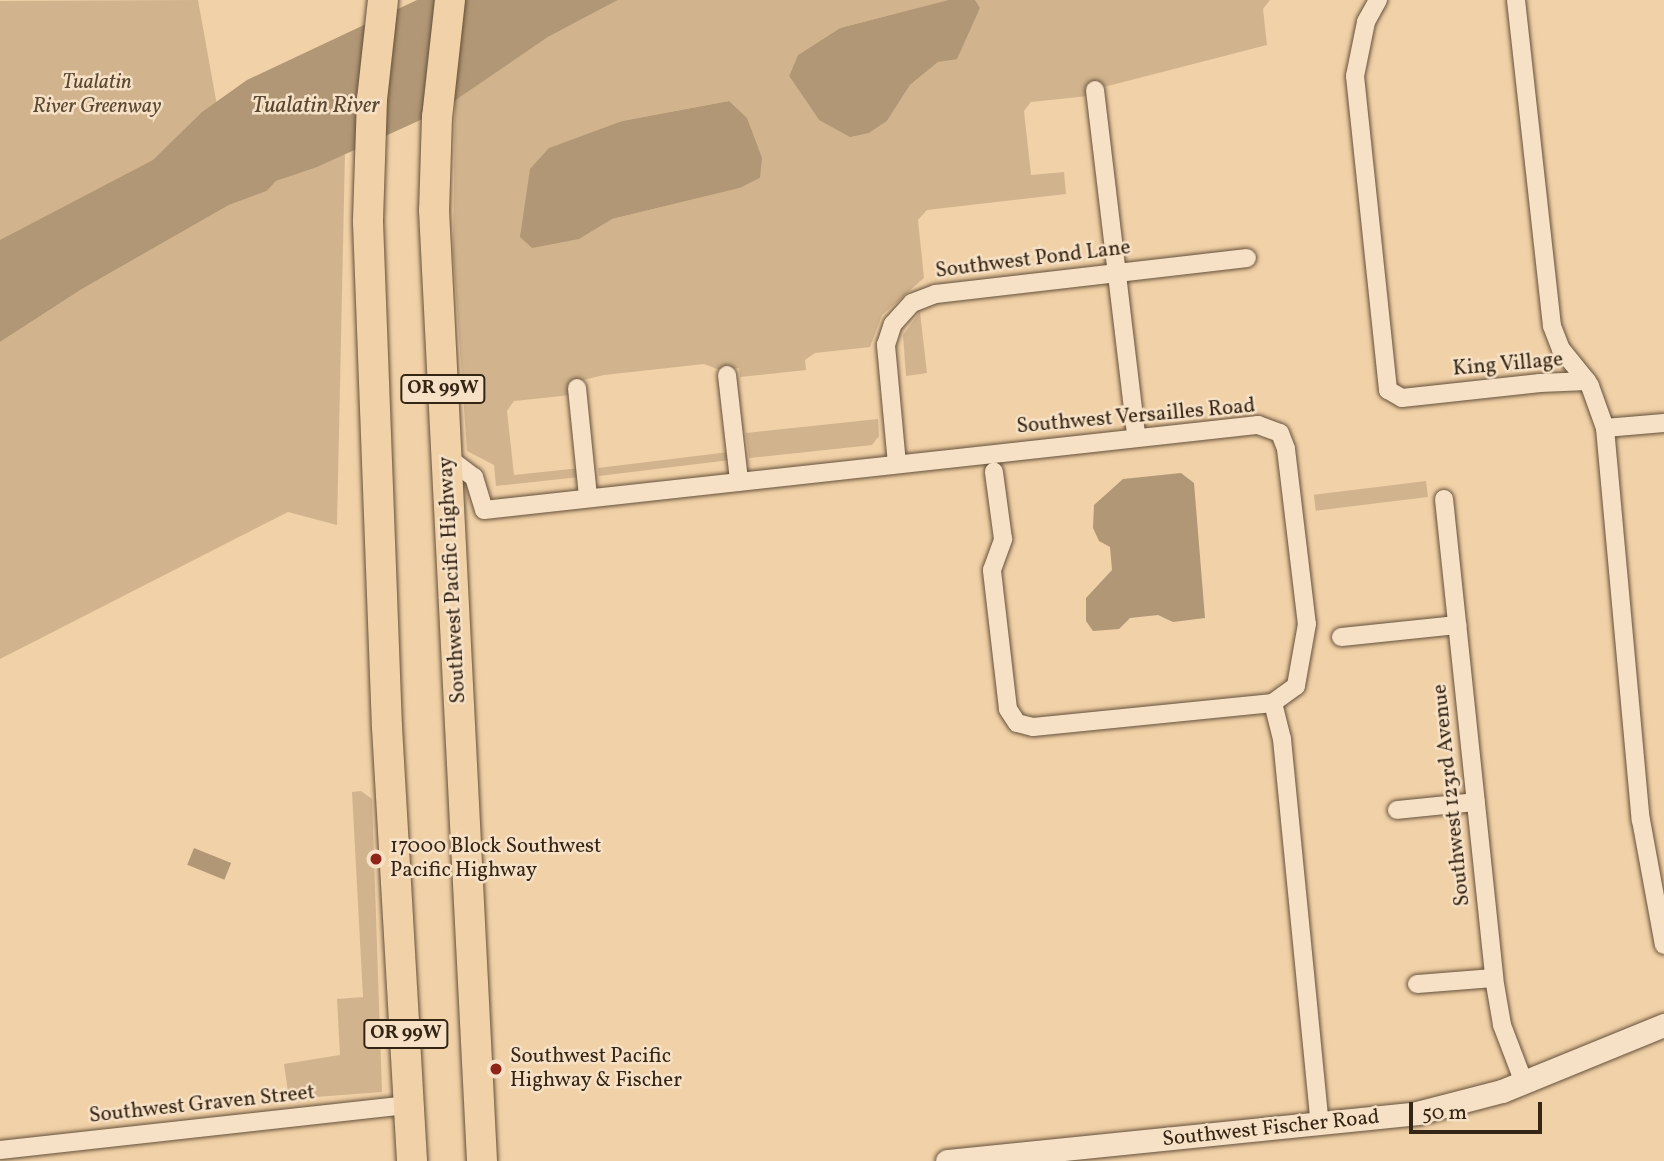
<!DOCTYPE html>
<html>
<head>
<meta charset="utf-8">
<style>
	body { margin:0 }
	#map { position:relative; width:1664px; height:1161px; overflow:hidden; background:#f1d1a7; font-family:Vollkorn,serif }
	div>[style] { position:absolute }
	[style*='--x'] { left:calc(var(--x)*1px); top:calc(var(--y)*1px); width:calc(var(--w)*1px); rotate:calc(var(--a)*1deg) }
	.green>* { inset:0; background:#d1b48e; transform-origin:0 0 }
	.water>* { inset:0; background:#b19775; transform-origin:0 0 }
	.roads { filter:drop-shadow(0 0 2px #64503a) drop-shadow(0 0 2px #64503a) }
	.minor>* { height:18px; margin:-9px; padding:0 9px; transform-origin:9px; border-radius:9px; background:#f6e1c6 }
	.tertiary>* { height:23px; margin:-11.5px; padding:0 11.5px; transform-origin:11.5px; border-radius:11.5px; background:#f6e1c6 }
	.trunk>* { height:30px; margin:-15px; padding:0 15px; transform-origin:15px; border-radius:15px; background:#f1d1a7 }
	.dots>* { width:19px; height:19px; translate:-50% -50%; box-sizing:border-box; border:4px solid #f6e1c6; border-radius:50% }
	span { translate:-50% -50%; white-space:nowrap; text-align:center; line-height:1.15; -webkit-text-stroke:5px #f6e1c6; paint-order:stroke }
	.shield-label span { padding:2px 5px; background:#f6e1c6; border:2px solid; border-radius:5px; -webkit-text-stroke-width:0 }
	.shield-label { font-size:19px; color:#352515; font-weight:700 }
	.park-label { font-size:21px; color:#5c4933; font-style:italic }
	.street-label { font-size:21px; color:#352515 }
	.poi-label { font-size:21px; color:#352515 }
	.left { translate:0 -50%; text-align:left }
	.water-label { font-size:23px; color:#5a4732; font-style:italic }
	.scale { position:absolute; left:1409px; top:1102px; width:133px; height:32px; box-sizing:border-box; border:4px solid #352515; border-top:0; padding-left:9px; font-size:21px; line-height:24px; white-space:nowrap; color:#352515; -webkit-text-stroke:5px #f6e1c6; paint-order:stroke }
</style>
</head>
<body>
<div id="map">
	<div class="green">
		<div style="clip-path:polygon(198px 0,223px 139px,0 245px,0 1px)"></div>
		<div style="clip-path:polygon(evenodd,618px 0,948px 0,840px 28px,798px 55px,789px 76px,819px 120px,869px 133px,887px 121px,910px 85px,938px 62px,980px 9px,975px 0,1270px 0,1263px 9px,1267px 45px,1100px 88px,1088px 96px,1031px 102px,1024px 111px,1031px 175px,1064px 172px,1066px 194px,927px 210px,918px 220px,924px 278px,882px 315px,870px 347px,815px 353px,805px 360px,806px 370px,740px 377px,739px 368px,720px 370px,704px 364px,604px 375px,571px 383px,571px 395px,514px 401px,507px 411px,514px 475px,580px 468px,580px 477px,496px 486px,494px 465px,467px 451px,453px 250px,455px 100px,548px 37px,618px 0,729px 101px,760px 178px,740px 188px,612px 219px,550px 148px,622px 121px,729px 101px)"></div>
		<div style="clip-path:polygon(345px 154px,337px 525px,288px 512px,0 659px,0 342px,82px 289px,229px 205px,267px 191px,276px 181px)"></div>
		<div style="clip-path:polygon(920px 312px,927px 373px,906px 376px,903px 335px)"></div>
		<div style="clip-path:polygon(878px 419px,879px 436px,872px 445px,749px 458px,746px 433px)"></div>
		<div style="left:729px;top:452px;width:8px;height:132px;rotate:83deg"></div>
		<div style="left:1426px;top:481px;width:16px;height:113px;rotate:83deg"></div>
		<div style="clip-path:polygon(361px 791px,372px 799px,382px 1092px,289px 1099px,284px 1064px,340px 1055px,337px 999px,363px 997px,352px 792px)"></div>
	</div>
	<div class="water">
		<div style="clip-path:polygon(417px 0,618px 0,548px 37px,438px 112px,317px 167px,276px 181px,267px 191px,229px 205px,82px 289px,0 342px,0 240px,153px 160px,202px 112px,247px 80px)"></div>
		<div style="clip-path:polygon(948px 0,975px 0,980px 8px,957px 59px,938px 62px,910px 85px,887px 121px,869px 133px,850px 137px,819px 120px,789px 76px,798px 55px,840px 28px)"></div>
		<div style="clip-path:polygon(729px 101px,747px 118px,762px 158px,760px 178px,740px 188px,612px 219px,579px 239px,532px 248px,520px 237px,530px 169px,549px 148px,622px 121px)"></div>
		<div style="clip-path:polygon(1181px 473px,1194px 483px,1205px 618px,1173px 622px,1158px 615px,1130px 618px,1119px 629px,1093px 631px,1086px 621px,1086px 598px,1112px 570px,1110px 547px,1099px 541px,1093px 528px,1094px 505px,1123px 479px)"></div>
		<div style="left:194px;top:848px;width:40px;height:18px;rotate:22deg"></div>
	</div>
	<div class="roads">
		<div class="minor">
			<div style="--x:1378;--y:0;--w:25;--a:119"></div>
			<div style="--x:1366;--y:22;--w:55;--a:101.5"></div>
			<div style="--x:1355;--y:76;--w:316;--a:84"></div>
			<div style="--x:1388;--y:390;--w:16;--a:30"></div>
			<div style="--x:1402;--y:398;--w:139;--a:-6.2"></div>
			<div style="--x:1540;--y:383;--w:47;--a:-2.4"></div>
			<div style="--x:1587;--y:381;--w:6;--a:59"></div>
			<div style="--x:1590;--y:386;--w:45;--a:70.3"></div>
			<div style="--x:1605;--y:428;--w:394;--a:84.8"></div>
			<div style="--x:1641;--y:820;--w:127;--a:79.6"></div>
			<div style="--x:1516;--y:0;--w:328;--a:83.7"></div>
			<div style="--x:1552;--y:326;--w:25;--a:69"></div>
			<div style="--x:1561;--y:349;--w:41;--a:50.9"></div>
			<div style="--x:1095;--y:90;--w:348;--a:83.2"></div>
			<div style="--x:727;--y:375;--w:107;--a:83.5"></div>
			<div style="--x:577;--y:388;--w:110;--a:84.2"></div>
			<div style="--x:1605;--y:428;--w:59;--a:-4.8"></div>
			<div style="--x:447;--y:457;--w:34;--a:37"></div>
			<div style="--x:474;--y:477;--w:34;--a:73"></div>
			<div style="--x:484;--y:510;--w:779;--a:-6.27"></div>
			<div style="--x:1258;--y:425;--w:23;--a:20"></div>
			<div style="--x:1280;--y:433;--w:17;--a:69"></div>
			<div style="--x:1286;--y:449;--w:176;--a:83.2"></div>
			<div style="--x:1307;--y:624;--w:63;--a:100.1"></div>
			<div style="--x:1296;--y:686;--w:29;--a:144"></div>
			<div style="--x:1273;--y:703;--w:241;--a:174.3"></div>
			<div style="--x:1033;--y:727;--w:16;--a:-166"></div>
			<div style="--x:1017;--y:723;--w:17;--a:-123"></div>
			<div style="--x:1008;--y:709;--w:140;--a:-96.6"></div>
			<div style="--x:992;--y:570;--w:33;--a:-70"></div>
			<div style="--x:1003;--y:539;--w:68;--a:-97.7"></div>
			<div style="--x:897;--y:464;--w:120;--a:-95.3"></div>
			<div style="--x:886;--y:345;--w:22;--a:-72"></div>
			<div style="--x:893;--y:324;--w:28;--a:-48"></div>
			<div style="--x:912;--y:303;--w:26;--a:-21"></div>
			<div style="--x:936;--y:294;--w:313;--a:-6.6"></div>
			<div style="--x:1444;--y:499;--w:482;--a:84"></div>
			<div style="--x:1494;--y:978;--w:48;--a:80.3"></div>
			<div style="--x:1502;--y:1025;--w:62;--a:69.2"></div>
			<div style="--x:1341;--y:637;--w:117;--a:-5.9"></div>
			<div style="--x:1273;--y:703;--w:37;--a:76"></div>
			<div style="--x:1282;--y:739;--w:387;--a:84.4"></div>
			<div style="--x:1397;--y:810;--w:79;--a:-5.8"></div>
			<div style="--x:1417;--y:984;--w:77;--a:-4.5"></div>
			<div style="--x:0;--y:1150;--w:411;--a:-6.3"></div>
		</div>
		<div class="tertiary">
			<div style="--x:947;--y:1161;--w:472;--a:-5.8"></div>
			<div style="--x:1417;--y:1113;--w:88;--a:-14.5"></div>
			<div style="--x:1502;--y:1091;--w:175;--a:-22.2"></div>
		</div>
		<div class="trunk">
			<div style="--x:383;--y:0;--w:100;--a:96.3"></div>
			<div style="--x:372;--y:99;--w:123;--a:91.9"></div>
			<div style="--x:368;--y:222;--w:505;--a:87.85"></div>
			<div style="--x:387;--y:727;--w:435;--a:86.7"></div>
			<div style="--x:450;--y:0;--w:118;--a:96.3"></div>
			<div style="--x:437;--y:117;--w:93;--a:91.8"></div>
			<div style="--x:434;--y:210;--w:952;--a:87.11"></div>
		</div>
	</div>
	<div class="dots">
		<div style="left:376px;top:859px;background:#8f2418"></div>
		<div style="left:496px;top:1069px;background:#8f2418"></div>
	</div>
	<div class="shield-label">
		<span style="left:443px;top:389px">OR 99W</span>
		<span style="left:406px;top:1034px">OR 99W</span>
	</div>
	<div class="park-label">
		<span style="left:97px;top:95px">Tualatin<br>River Greenway</span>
	</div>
	<div class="street-label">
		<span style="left:1033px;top:260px;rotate:-7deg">Southwest Pond Lane</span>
		<span style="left:1508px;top:365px;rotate:-5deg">King Village</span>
		<span style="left:1136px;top:417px;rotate:-5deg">Southwest Versailles Road</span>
		<span style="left:453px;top:580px;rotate:-93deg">Southwest Pacific Highway</span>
		<span style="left:1452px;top:795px;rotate:-96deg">Southwest 123rd Avenue</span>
		<span style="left:202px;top:1105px;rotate:-6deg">Southwest Graven Street</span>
		<span style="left:1271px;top:1129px;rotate:-6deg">Southwest Fischer Road</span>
	</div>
	<div class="poi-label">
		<span class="left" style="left:390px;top:859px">17000 Block Southwest<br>Pacific Highway</span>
		<span class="left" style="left:510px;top:1069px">Southwest Pacific<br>Highway &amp; Fischer</span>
	</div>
	<div class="water-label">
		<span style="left:316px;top:106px">Tualatin River</span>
	</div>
	<div class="scale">50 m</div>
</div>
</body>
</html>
